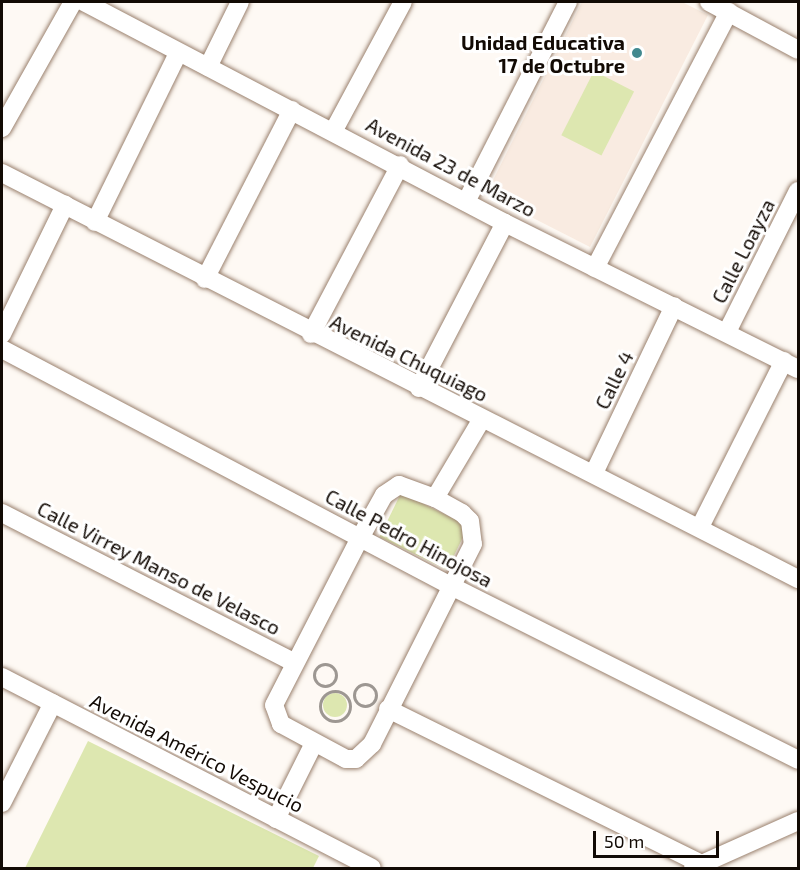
<!DOCTYPE html>
<html>
<head>
<meta charset="utf-8">
<style>
	body { margin:0 }
	#map { position:relative; width:800px; height:870px; overflow:hidden; background:#fef9f4; font-family:"Exo 2",sans-serif }
	div>[style] { position:absolute }
	[style*='--x'] { left:calc(var(--x)*1px); top:calc(var(--y)*1px); width:calc(var(--w)*1px); rotate:calc(var(--a)*1deg) }
	.built>* { inset:0; background:#f9ebe1 }
	.green>* { inset:0; background:#dde7b0; transform-origin:0 0 }
	.round { border-radius:50% }
	.path>* { height:3px; margin-top:-1.5px; transform-origin:0; background:repeating-linear-gradient(90deg,#9d9792 0 4.5px,transparent 0 7.5px) }
	.path>.ring { margin:-1.5px; padding:0; box-sizing:content-box; background:none; border:3px solid #9d9792; border-radius:50% }
	.roads { filter:drop-shadow(0 0 2px #9a816e) drop-shadow(0 0 2px #9a816e) }
	.minor>* { height:18px; margin:-9px; padding:0 9px; transform-origin:9px; border-radius:9px; background:#fff }
	.dots>* { width:16px; height:16px; translate:-50% -50%; box-sizing:border-box; border:3px solid #fff; border-radius:50% }
	span { translate:-50% -50%; white-space:nowrap; text-align:center; line-height:1.15; -webkit-text-stroke:6px #fff; paint-order:stroke }
	.poi-label { font-size:20px; color:#120a04; font-weight:700 }
	.right { translate:-100% -50%; text-align:right }
	.street-label { font-size:20px; color:#120a04 }
	.frame { position:absolute; inset:0; border:3px solid #120a04; pointer-events:none }
	.scale { position:absolute; left:593px; top:831px; width:126px; height:27px; box-sizing:border-box; border:3px solid #120a04; border-top:0; padding-left:8px; font-size:18px; line-height:21px; white-space:nowrap; color:#120a04; -webkit-text-stroke:4px #fff; paint-order:stroke }
</style>
</head>
<body>
<div id="map">
	<div class="built">
		<div style="clip-path:polygon(582px 2px,682px 2px,708px 15px,590px 247px,486px 194px)"></div>
	</div>
	<div class="green">
		<div style="left:594px;top:71px;width:45px;height:72px;rotate:27deg"></div>
		<div style="left:401px;top:493px;width:75px;height:49px;rotate:26deg"></div>
		<div class="round" style="left:323px;top:693px;width:24px;height:24px"></div>
		<div style="clip-path:polygon(88px 741px,319px 856px,313px 868px,25px 868px)"></div>
	</div>
	<div class="path">
		<div class="ring" style="left:314px;top:664px;width:19px;height:19px"></div>
		<div class="ring" style="left:354px;top:684px;width:19px;height:19px"></div>
		<div class="ring" style="left:320px;top:691px;width:27px;height:27px"></div>
	</div>
	<div class="roads">
		<div class="minor">
			<div style="--x:84;--y:2;--w:475;--a:27.7"></div>
			<div style="--x:505;--y:223;--w:327;--a:26.5"></div>
			<div style="--x:709;--y:2;--w:101;--a:28.3"></div>
			<div style="--x:208;--y:67;--w:72;--a:-63.8"></div>
			<div style="--x:2;--y:128;--w:145;--a:-60.6"></div>
			<div style="--x:334;--y:130;--w:145;--a:-61.7"></div>
			<div style="--x:2;--y:173;--w:894;--a:27.02"></div>
			<div style="--x:466;--y:202;--w:225;--a:-63"></div>
			<div style="--x:95;--y:222;--w:188;--a:-63.8"></div>
			<div style="--x:595;--y:268;--w:289;--a:-62.4"></div>
			<div style="--x:205;--y:279;--w:190;--a:-62.8"></div>
			<div style="--x:727;--y:332;--w:158;--a:-63.3"></div>
			<div style="--x:2;--y:334;--w:144;--a:-64"></div>
			<div style="--x:311;--y:334;--w:191;--a:-62.2"></div>
			<div style="--x:2;--y:349;--w:508;--a:27.83"></div>
			<div style="--x:451;--y:586;--w:388;--a:26.6"></div>
			<div style="--x:419;--y:388;--w:186;--a:-62.5"></div>
			<div style="--x:594;--y:473;--w:185;--a:-64.4"></div>
			<div style="--x:399;--y:485;--w:38;--a:20"></div>
			<div style="--x:435;--y:498;--w:31;--a:29"></div>
			<div style="--x:462;--y:513;--w:11;--a:45"></div>
			<div style="--x:470;--y:521;--w:23;--a:83"></div>
			<div style="--x:473;--y:544;--w:224;--a:116.8"></div>
			<div style="--x:372;--y:744;--w:22;--a:137"></div>
			<div style="--x:356;--y:759;--w:10;--a:180"></div>
			<div style="--x:346;--y:759;--w:74;--a:-151.7"></div>
			<div style="--x:281;--y:724;--w:20;--a:-110"></div>
			<div style="--x:274;--y:705;--w:188;--a:-62.8"></div>
			<div style="--x:360;--y:538;--w:49;--a:-60.8"></div>
			<div style="--x:384;--y:495;--w:18;--a:-34"></div>
			<div style="--x:435;--y:498;--w:92;--a:-59.3"></div>
			<div style="--x:2;--y:513;--w:329;--a:27.1"></div>
			<div style="--x:700;--y:527;--w:186;--a:-63.2"></div>
			<div style="--x:2;--y:677;--w:416;--a:27.3"></div>
			<div style="--x:388;--y:709;--w:350;--a:26.3"></div>
			<div style="--x:2;--y:803;--w:112;--a:-63"></div>
			<div style="--x:276;--y:819;--w:85;--a:-63.4"></div>
			<div style="--x:693;--y:868;--w:115;--a:-24.1"></div>
		</div>
	</div>
	<div class="dots">
		<div style="left:637px;top:53px;background:#42898f"></div>
	</div>
	<div class="poi-label">
		<span class="right" style="left:625px;top:54px">Unidad Educativa<br>17 de Octubre</span>
	</div>
	<div class="street-label">
		<span style="left:451px;top:167px;rotate:28deg">Avenida 23 de Marzo</span>
		<span style="left:743px;top:251px;rotate:-63deg">Calle Loayza</span>
		<span style="left:409px;top:358px;rotate:26deg">Avenida Chuquiago</span>
		<span style="left:614px;top:380px;rotate:-64deg">Calle 4</span>
		<span style="left:409px;top:538px;rotate:28deg">Calle Pedro Hinojosa</span>
		<span style="left:159px;top:568px;rotate:27deg">Calle Virrey Manso de Velasco</span>
		<span style="left:197px;top:753px;rotate:27deg">Avenida Américo Vespucio</span>
	</div>
	<div class="frame"></div>
	<div class="scale">50 m</div>
</div>
</body>
</html>
